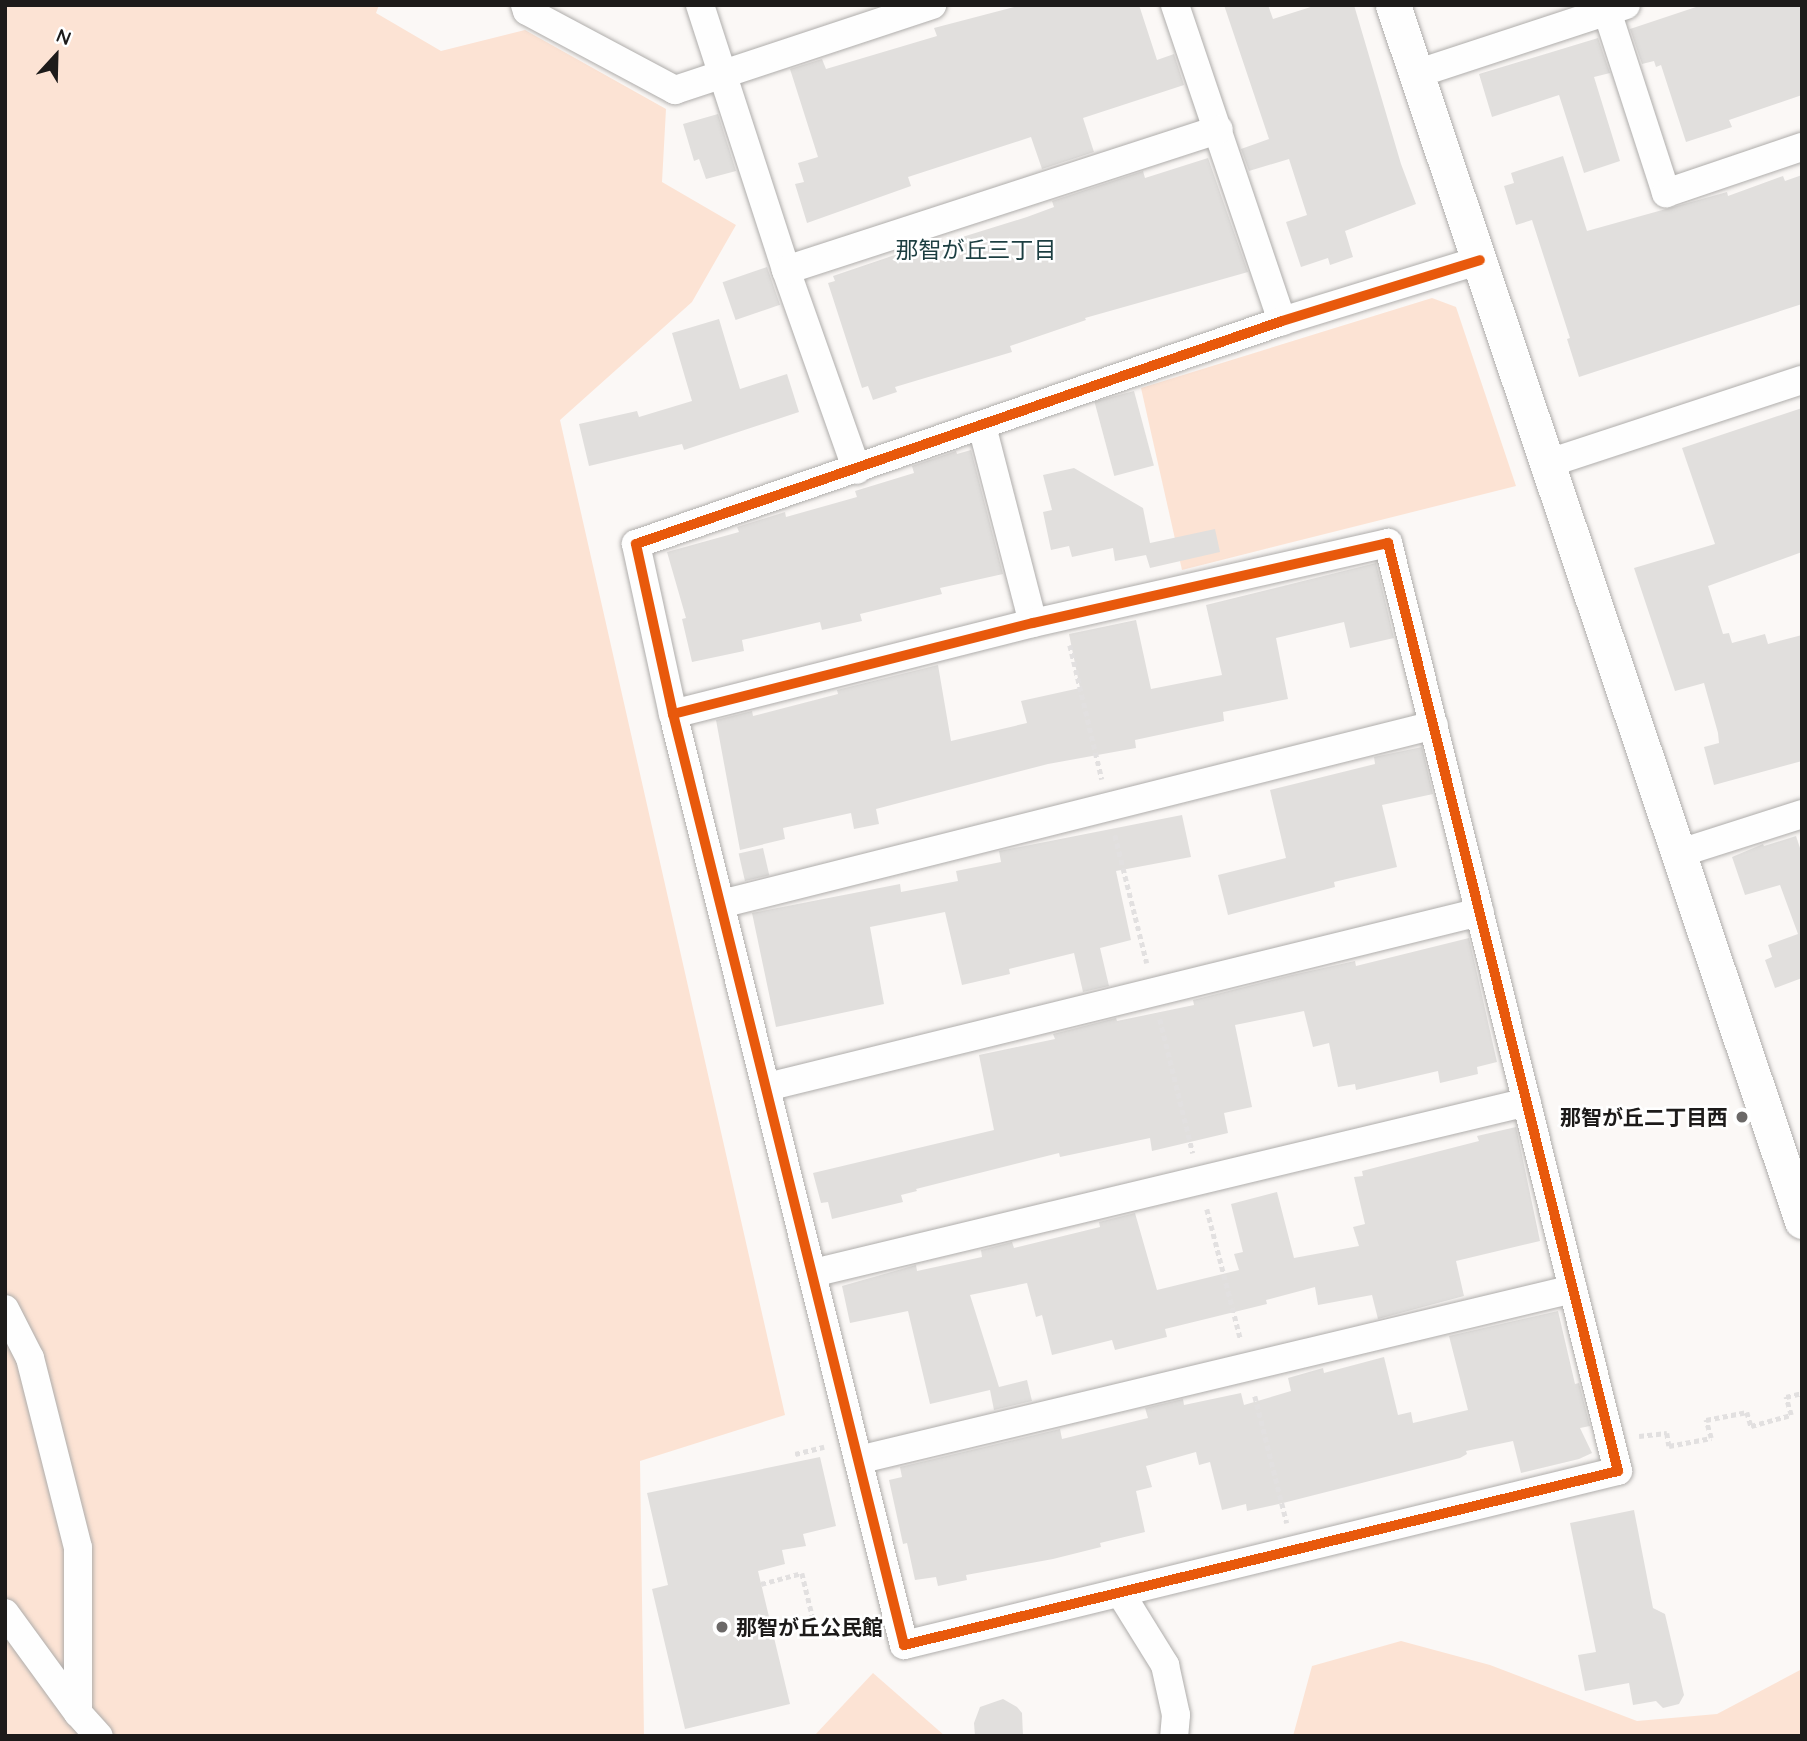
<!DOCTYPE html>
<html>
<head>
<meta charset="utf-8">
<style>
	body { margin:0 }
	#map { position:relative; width:1807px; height:1741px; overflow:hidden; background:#fbf8f6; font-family:Quicksand,"Noto Sans JP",sans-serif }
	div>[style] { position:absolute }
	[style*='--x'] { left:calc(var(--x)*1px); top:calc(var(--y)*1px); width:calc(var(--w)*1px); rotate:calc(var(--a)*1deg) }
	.green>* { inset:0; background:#fce3d4 }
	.building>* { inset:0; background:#e1dfdd; transform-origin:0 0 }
	.path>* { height:4.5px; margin-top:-2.25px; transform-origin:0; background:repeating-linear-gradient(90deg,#e2e0e0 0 5px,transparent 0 8.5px) }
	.roads { filter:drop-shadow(0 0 2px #afadab) drop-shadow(0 0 2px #afadab) }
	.minor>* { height:28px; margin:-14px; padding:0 14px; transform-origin:14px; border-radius:14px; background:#fefefe }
	.tertiary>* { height:35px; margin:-17.5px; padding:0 17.5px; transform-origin:17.5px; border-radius:17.5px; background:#fefefe }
	.cycleway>* { height:10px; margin:-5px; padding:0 5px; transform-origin:5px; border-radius:5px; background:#e8590c }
	.dots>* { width:19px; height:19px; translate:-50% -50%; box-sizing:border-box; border:4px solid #fff; border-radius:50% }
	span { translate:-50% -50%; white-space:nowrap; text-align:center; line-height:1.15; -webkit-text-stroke:5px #fff; paint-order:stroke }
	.poi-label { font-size:21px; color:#1d1b1a; font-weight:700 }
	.right { translate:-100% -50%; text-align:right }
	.left { translate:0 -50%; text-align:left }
	.neighbourhood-label { font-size:23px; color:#1c3e41 }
	.frame { position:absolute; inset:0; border:7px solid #1d1b1a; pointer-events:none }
	.north { position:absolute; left:21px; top:21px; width:70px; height:70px; -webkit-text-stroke:5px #fff; paint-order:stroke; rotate:22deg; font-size:19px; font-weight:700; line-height:28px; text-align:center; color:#1d1b1a }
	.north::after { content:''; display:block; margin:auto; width:24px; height:32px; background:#1d1b1a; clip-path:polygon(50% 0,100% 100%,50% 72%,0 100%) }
</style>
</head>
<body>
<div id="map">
	<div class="green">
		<div style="clip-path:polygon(5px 5px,379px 5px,376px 13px,441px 51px,525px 30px,666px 109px,662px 182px,736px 225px,692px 302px,560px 420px,785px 1415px,640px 1461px,644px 1736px,5px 1736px)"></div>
		<div style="clip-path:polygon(1432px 298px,1456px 307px,1516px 486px,1182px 570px,1141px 388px)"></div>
		<div style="clip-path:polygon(1401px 1641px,1490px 1665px,1637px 1721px,1717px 1714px,1802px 1669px,1802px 1736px,1293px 1736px,1312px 1666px)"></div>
		<div style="clip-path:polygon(873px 1673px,945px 1736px,814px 1736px)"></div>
	</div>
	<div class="building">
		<div style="clip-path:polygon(1022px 5px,1139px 5px,1157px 60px,1174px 54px,1184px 85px,1083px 118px,1094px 152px,1042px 169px,1031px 137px,908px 177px,911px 186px,807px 223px,795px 184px,804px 182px,798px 163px,818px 157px,790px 69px,822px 59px,826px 69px,937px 36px,934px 28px)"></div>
		<div style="clip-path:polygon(1224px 5px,1268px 5px,1273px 19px,1317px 5px,1354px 5px,1401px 164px,1416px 204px,1345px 231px,1353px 257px,1330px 265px,1328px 258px,1301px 267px,1286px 222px,1307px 215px,1289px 159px,1249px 171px,1241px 149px,1269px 139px)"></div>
		<div style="clip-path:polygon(1702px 5px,1802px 5px,1802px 95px,1729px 120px,1732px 127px,1686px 142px,1661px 65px,1656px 67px,1654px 61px,1642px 64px,1630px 29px)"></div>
		<div style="clip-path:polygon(1598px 38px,1610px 73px,1594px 77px,1620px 161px,1584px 173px,1559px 95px,1492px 117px,1479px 74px)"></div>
		<div style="clip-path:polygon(718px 114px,736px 171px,706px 179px,699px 159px,694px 161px,683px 124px)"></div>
		<div style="clip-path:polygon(1563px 156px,1587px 231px,1727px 192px,1728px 196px,1783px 176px,1785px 181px,1802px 175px,1802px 304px,1579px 377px,1567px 339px,1570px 338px,1532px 220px,1516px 225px,1504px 186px,1514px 183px,1511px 173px)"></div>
		<div style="clip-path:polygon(1208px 158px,1248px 272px,1085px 318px,1086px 320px,1010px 346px,1012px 352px,895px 387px,897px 392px,873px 400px,868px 386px,862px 388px,828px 283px,835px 281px,833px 276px,942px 239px,943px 243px,1027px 217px,1054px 207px,1052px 201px,1143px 171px,1145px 178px)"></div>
		<div style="left:767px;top:267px;width:40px;height:47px;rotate:71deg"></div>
		<div style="clip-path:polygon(719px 319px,740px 389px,787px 374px,799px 412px,684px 450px,682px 444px,589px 466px,579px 424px,637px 411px,639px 417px,692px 401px,672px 333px)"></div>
		<div style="left:1134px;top:391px;width:77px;height:41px;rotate:75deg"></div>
		<div style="clip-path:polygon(1802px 408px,1802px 552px,1708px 586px,1723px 634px,1729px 633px,1732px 643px,1765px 634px,1768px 644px,1802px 635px,1802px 761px,1714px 785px,1704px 747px,1719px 743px,1718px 733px,1704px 683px,1675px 691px,1634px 568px,1715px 544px,1682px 448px)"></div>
		<div style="clip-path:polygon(971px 450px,1003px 574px,940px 588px,942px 594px,860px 614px,862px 621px,822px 630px,820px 622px,742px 640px,744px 651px,692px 662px,682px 619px,686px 618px,667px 552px,739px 532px,737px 527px,785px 512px,786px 517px,857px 497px,855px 491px,914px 473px,912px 466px,956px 451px,957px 454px)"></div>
		<div style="clip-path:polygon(1074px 468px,1143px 508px,1150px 543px,1215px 529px,1220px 552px,1150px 568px,1146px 555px,1115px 561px,1113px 548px,1072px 557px,1069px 546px,1051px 550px,1043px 512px,1052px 510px,1043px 475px)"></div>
		<div style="clip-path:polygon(1376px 563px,1394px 638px,1350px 648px,1344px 622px,1276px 638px,1288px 699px,1223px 712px,1224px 721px,1135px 740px,1136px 748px,1048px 764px,876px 809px,879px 824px,854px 829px,851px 813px,783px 828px,785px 839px,740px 850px,716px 720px,752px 711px,753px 716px,838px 694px,837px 690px,938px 665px,951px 741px,1027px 723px,1021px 701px,1080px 688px,1069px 634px,1136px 620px,1151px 689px,1222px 675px,1206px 605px)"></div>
		<div style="clip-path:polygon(1422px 747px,1433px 794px,1382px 805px,1397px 867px,1334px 882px,1335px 887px,1228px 915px,1218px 875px,1286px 858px,1270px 790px,1375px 764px,1374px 757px)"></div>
		<div style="clip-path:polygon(1182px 815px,1191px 857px,1116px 871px,1131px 940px,1100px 948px,1109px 986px,1083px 992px,1074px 953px,1009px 969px,1010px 974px,962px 985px,945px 912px,870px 927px,884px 1004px,776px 1027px,752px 913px,900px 884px,901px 892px,958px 881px,956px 871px,1001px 862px,999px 851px)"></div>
		<div style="clip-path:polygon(1796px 836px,1802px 854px,1802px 978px,1775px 988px,1765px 960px,1772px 957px,1768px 945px,1798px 934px,1780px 885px,1745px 895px,1732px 857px,1763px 844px,1764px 846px)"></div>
		<div style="left:763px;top:848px;width:28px;height:25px;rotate:77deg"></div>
		<div style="clip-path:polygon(1469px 938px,1497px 1062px,1477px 1067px,1478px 1074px,1440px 1083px,1438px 1071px,1356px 1090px,1355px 1084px,1338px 1087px,1329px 1043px,1313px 1047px,1304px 1011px,1235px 1025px,1252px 1107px,1224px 1113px,1228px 1133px,1152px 1151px,1150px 1138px,1060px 1157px,1059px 1153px,916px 1189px,917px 1191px,901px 1195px,903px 1202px,832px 1219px,828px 1202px,821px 1203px,813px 1173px,994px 1130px,979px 1055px,1055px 1039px,1053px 1034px,1116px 1018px,1117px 1021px,1194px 1005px,1193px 1000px,1292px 975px,1355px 961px,1356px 966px)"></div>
		<div style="clip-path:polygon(1516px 1127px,1540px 1241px,1456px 1261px,1464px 1296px,1378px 1319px,1372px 1295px,1318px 1305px,1315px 1287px,1266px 1300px,1267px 1304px,1165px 1329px,1167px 1337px,1115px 1350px,1112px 1340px,1052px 1355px,1042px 1315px,1036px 1317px,1027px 1283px,970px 1295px,999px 1387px,1027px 1380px,1032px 1401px,994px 1410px,990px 1390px,930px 1404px,908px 1311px,850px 1323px,842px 1286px,916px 1265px,917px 1271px,982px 1257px,981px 1250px,1012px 1242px,1014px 1248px,1100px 1227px,1099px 1222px,1135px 1213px,1157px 1290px,1239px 1270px,1234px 1254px,1243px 1252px,1231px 1204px,1277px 1192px,1294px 1258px,1359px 1246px,1353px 1227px,1365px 1224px,1354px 1177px,1363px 1176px,1362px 1171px,1479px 1141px,1477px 1136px)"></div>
		<div style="clip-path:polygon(1558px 1311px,1575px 1384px,1579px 1383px,1590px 1426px,1580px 1428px,1592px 1453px,1579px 1459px,1521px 1473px,1513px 1441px,1466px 1451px,1467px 1454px,1460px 1458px,1283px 1503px,1247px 1511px,1246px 1504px,1222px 1510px,1210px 1462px,1199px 1465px,1196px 1452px,1146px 1466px,1152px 1487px,1136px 1491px,1145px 1532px,1100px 1543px,1101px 1547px,1053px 1559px,966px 1575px,967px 1580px,938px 1586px,936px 1577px,915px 1580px,907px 1543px,903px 1544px,889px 1480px,902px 1477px,900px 1467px,1060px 1429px,1062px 1439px,1148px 1418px,1145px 1408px,1183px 1399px,1184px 1405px,1241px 1393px,1244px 1405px,1291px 1391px,1288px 1378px,1323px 1368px,1324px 1373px,1384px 1357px,1398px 1415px,1411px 1412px,1413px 1423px,1468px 1410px,1449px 1336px)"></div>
		<div style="clip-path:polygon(820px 1457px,836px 1526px,803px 1534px,806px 1546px,782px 1550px,785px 1564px,758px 1571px,790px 1704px,685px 1729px,652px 1589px,668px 1585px,647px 1493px)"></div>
		<div style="clip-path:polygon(1634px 1510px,1653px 1608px,1665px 1614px,1684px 1695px,1679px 1704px,1663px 1708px,1656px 1701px,1633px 1705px,1629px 1683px,1585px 1691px,1578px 1655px,1596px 1652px,1570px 1523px)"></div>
		<div style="clip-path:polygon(1003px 1699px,1017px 1707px,1022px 1713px,1023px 1736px,975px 1736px,974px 1723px,980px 1707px)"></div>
	</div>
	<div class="path">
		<div style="--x:1070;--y:645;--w:138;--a:76.6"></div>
		<div style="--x:1115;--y:835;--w:132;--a:76"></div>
		<div style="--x:1160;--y:1019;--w:138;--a:76.2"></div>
		<div style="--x:1207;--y:1209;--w:135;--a:75.5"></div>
		<div style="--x:1255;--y:1396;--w:131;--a:75.9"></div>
		<div style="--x:1639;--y:1436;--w:28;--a:-6"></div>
		<div style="--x:1667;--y:1433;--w:13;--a:81"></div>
		<div style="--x:1669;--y:1446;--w:43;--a:-10.8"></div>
		<div style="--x:1711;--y:1438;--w:19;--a:-106"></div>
		<div style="--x:1706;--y:1420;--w:42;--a:-11"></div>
		<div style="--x:1747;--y:1412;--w:15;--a:74"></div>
		<div style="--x:1751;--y:1426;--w:41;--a:-15.4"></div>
		<div style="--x:1791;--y:1415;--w:19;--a:-106"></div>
		<div style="--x:1786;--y:1397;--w:16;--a:-14"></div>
		<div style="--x:795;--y:1454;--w:30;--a:-14"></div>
		<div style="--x:761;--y:1584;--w:42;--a:-15"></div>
		<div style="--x:802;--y:1573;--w:64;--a:76.4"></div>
		<div style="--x:817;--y:1635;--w:54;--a:-12.8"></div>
	</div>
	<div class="roads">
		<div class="minor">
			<div style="--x:525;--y:5;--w:6;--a:72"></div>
			<div style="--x:527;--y:11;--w:168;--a:28.1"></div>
			<div style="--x:675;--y:90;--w:271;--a:-18.3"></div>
			<div style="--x:700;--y:5;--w:279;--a:72"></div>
			<div style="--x:786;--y:270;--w:212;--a:70.5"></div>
			<div style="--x:1175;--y:5;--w:334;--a:71.3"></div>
			<div style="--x:1605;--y:5;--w:198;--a:72"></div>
			<div style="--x:1666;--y:193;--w:144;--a:-18.7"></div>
			<div style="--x:1416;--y:74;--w:221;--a:-18.2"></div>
			<div style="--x:786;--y:270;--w:455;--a:-18"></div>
			<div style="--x:982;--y:426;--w:203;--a:75.5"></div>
			<div style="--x:1546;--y:464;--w:269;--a:-18.2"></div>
			<div style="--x:673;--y:714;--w:371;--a:-14.2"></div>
			<div style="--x:1033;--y:623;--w:364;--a:-12.7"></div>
			<div style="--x:1388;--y:543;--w:956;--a:76.08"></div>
			<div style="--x:1618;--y:1471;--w:735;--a:166.3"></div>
			<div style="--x:904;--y:1645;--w:959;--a:-103.93"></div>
			<div style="--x:673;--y:714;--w:174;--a:-102.3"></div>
			<div style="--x:636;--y:544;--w:683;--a:-19.04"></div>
			<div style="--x:1282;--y:321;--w:207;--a:-17.1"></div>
			<div style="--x:1680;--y:853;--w:128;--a:-17.7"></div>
			<div style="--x:721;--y:904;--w:735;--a:-14.09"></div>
			<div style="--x:767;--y:1087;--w:734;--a:-13.79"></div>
			<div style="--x:813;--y:1273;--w:734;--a:-13.47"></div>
			<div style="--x:5;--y:1309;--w:55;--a:63"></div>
			<div style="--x:30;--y:1358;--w:196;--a:75.8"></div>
			<div style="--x:78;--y:1548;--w:165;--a:90"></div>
			<div style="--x:858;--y:1460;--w:735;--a:-13.45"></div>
			<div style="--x:1121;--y:1594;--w:84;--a:58.2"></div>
			<div style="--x:1165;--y:1665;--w:51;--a:77.6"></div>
			<div style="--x:1176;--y:1715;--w:21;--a:95"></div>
			<div style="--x:5;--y:1613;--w:124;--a:53.9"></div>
			<div style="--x:78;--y:1713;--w:31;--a:48"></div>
		</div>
		<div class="tertiary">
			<div style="--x:1393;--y:5;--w:1283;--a:71.41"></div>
		</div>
	</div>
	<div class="cycleway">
		<div style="--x:673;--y:714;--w:371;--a:-14.2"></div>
		<div style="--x:1033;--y:623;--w:364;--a:-12.7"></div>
		<div style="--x:1388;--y:543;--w:956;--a:76.08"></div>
		<div style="--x:1618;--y:1471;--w:735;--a:166.3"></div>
		<div style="--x:904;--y:1645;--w:959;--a:-103.93"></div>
		<div style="--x:673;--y:714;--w:174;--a:-102.3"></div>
		<div style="--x:636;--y:544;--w:683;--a:-19.04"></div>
		<div style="--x:1282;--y:321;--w:207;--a:-17.1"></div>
	</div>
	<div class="dots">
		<div style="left:1742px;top:1117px;background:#6b6867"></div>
		<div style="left:722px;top:1627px;background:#6b6867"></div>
	</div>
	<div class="poi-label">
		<span class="right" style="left:1728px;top:1117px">那智が丘二丁目西</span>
		<span class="left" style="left:736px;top:1627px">那智が丘公民館</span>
	</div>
	<div class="neighbourhood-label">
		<span style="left:976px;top:250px">那智が丘三丁目</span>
	</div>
	<div class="frame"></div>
	<div class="north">N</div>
</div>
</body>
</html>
